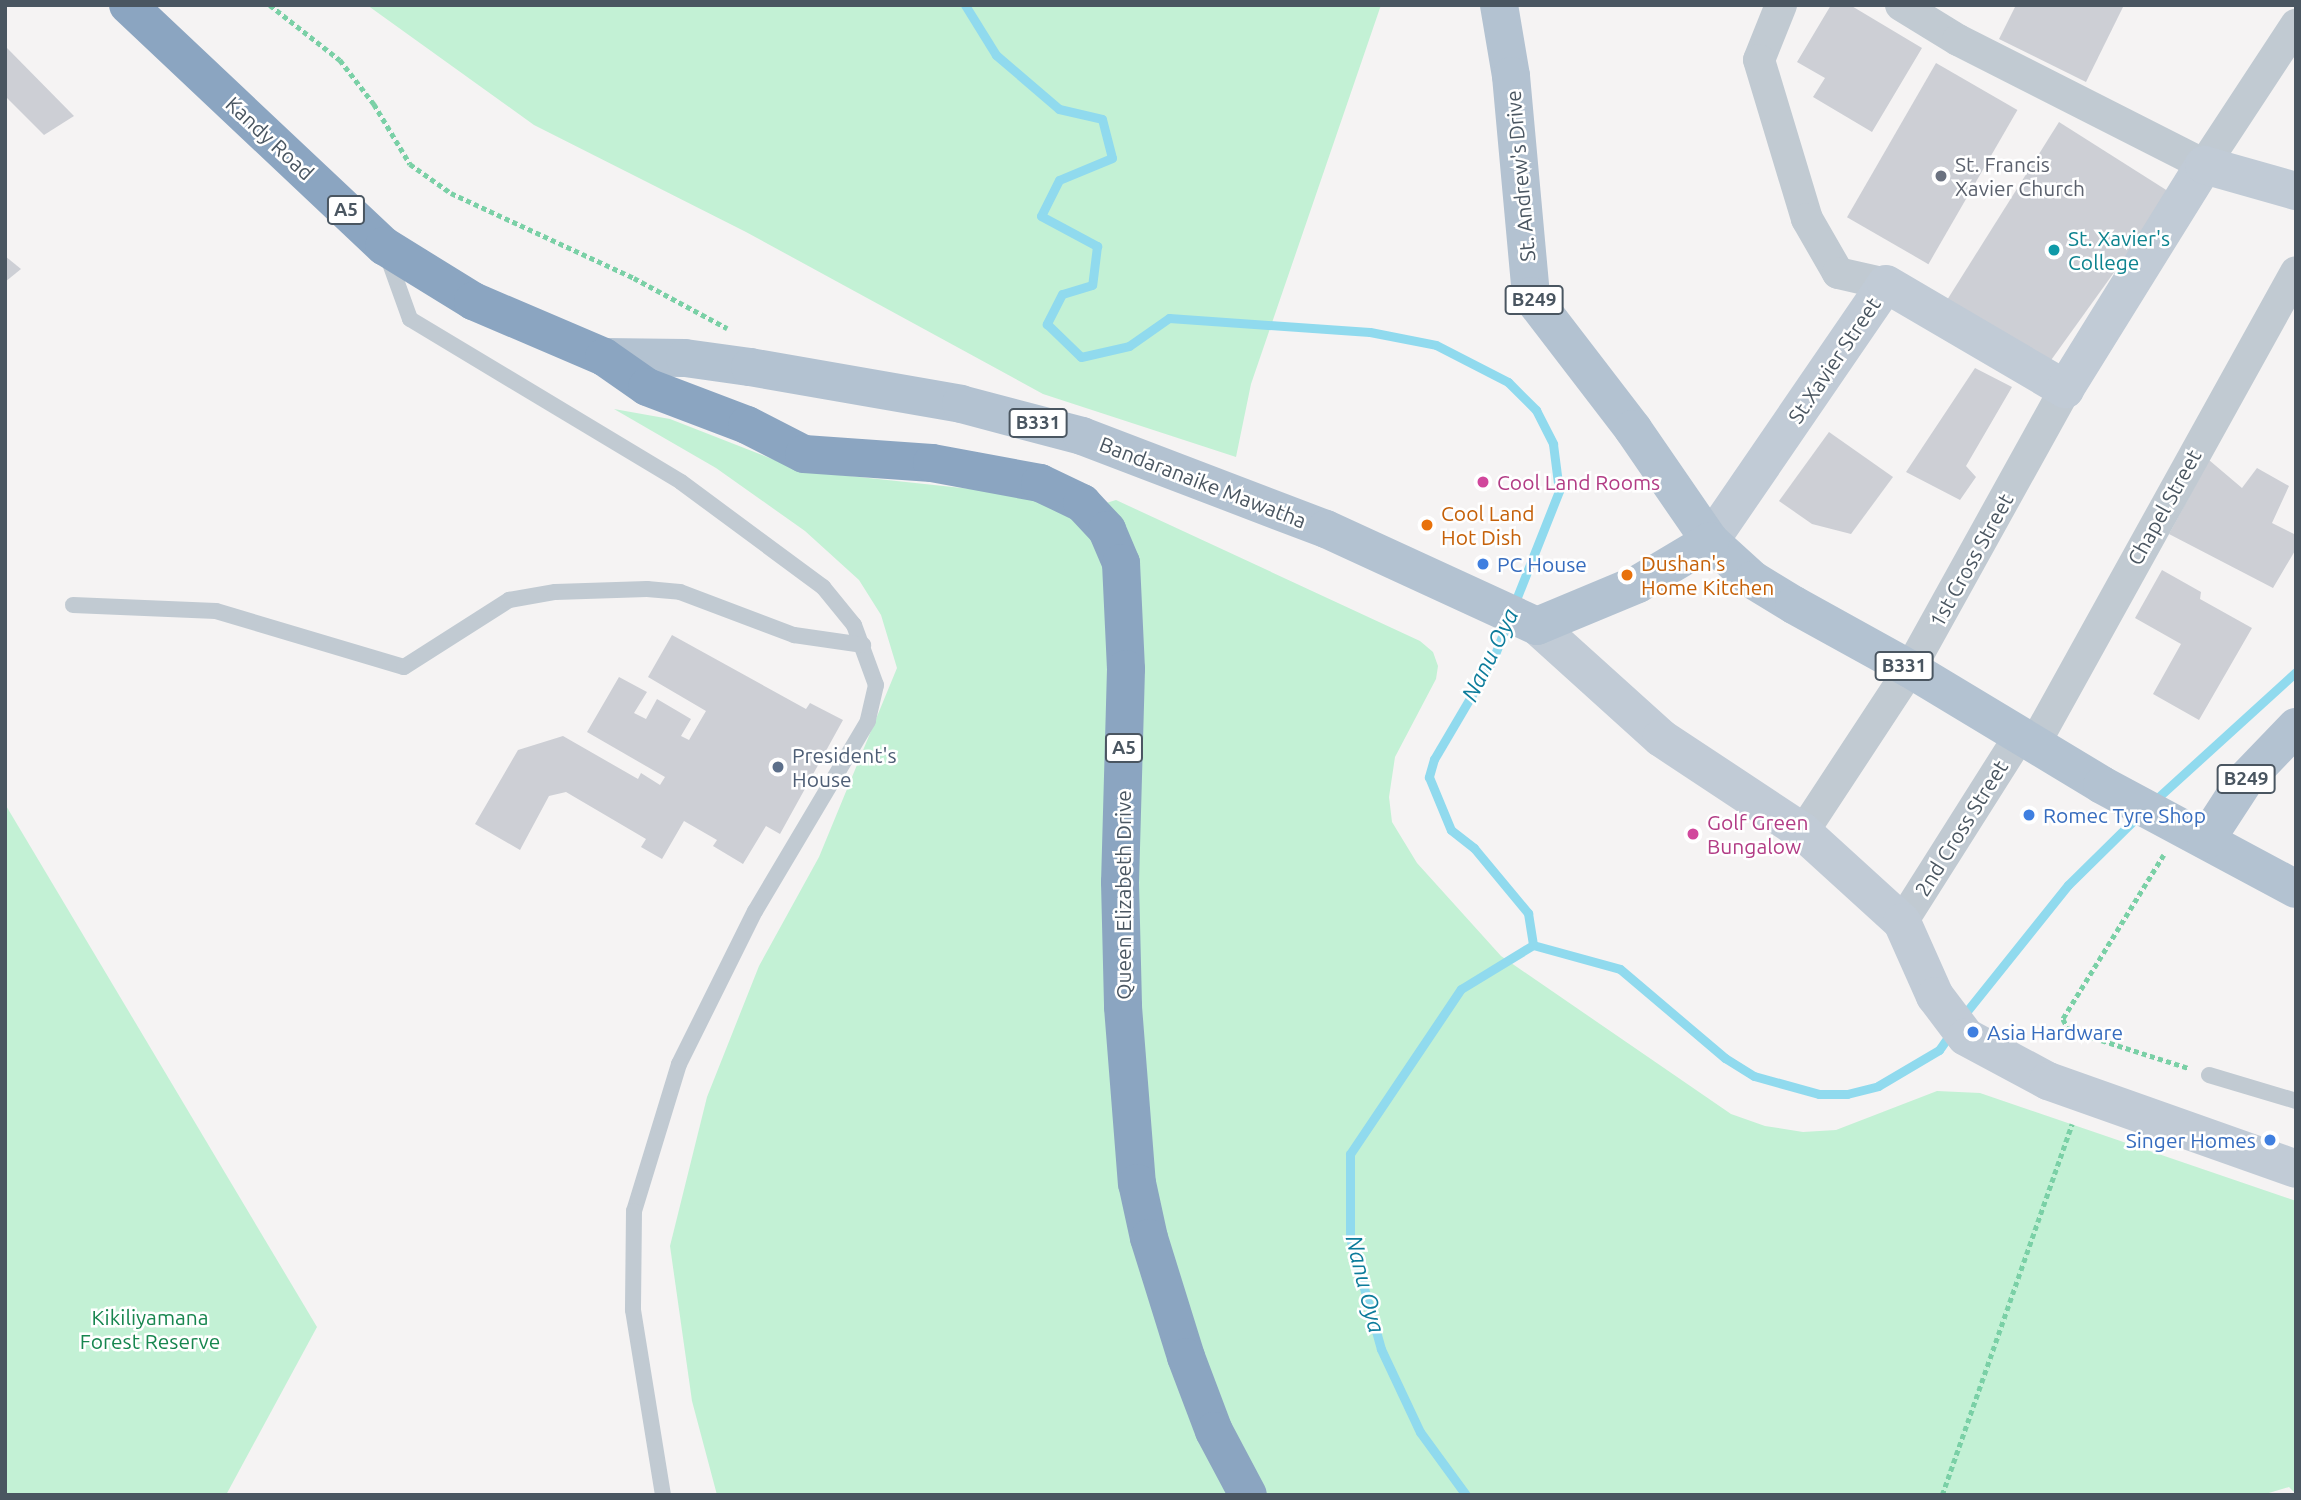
<!DOCTYPE html>
<html>
<head>
<meta charset="utf-8">
<style>
	body { margin:0 }
	#map { position:relative; width:2301px; height:1500px; overflow:hidden; background:#f5f3f3; font-family:Ubuntu,sans-serif }
	div>[style] { position:absolute }
	[style*='--x'] { left:calc(var(--x)*1px); top:calc(var(--y)*1px); width:calc(var(--w)*1px); rotate:calc(var(--a)*1deg) }
	.green>* { inset:0; background:#c3f1d5 }
	.stream>* { height:9px; margin:-4.5px; padding:0 4.5px; transform-origin:4.5px; border-radius:4.5px; background:#90daee }
	.building>* { inset:0; background:#cdcfd5; transform-origin:0 0 }
	.path>* { height:4.5px; margin-top:-2.25px; transform-origin:0; background:repeating-linear-gradient(90deg,#7ad0a6 0 5px,transparent 0 8.5px) }
	.lane>* { height:16px; margin:-8px; padding:0 8px; transform-origin:8px; border-radius:8px; background:#c1cad2 }
	.street>* { height:32px; margin:-16px; padding:0 16px; transform-origin:16px; border-radius:16px; background:#c1cad2 }
	.secondary>* { height:38px; margin:-19px; padding:0 19px; transform-origin:19px; border-radius:19px; background:#c1cbd6 }
	.primary>* { height:38px; margin:-19px; padding:0 19px; transform-origin:19px; border-radius:19px; background:#b3c2d1 }
	.highway>* { height:38px; margin:-19px; padding:0 19px; transform-origin:19px; border-radius:19px; background:#8ba5c1 }
	.dots>* { width:19px; height:19px; translate:-50% -50%; box-sizing:border-box; border:4px solid #fff; border-radius:50% }
	span { translate:-50% -50%; white-space:nowrap; text-align:center; line-height:1.15; -webkit-text-stroke:5px #fff; paint-order:stroke }
	.shield-label span { padding:2px 5px; background:#fff; border:2px solid; border-radius:5px; -webkit-text-stroke-width:0 }
	.shield-label { font-size:19px; color:#4a5661; font-weight:700 }
	.street-label { font-size:21px; color:#4a5661 }
	.worship-label { font-size:21px; color:#5b616d }
	.left { translate:0 -50%; text-align:left }
	.culture-label { font-size:21px; color:#0d838f }
	.hotel-label { font-size:21px; color:#b23c85 }
	.food-label { font-size:21px; color:#c56008 }
	.shop-label { font-size:21px; color:#366cbe }
	.right { translate:-100% -50%; text-align:right }
	.service-label { font-size:21px; color:#4e5e75 }
	.park-label { font-size:21px; color:#17864f }
	.water-label { font-size:23px; color:#0c7c9b; font-style:italic }
	.frame { position:absolute; inset:0; border:7px solid #4a5661; pointer-events:none }
</style>
</head>
<body>
<div id="map">
	<div class="green">
		<div style="clip-path:polygon(367px 5px,1381px 5px,1251px 384px,1236px 457px,1043px 394px,746px 232px,534px 125px)"></div>
		<div style="clip-path:polygon(614px 409px,670px 419px,803px 471px,990px 491px,1031px 499px,1067px 515px,1116px 500px,1420px 641px,1433px 652px,1438px 666px,1436px 679px,1395px 757px,1389px 797px,1392px 822px,1417px 863px,1501px 956px,1731px 1114px,1765px 1126px,1803px 1132px,1836px 1130px,1937px 1091px,1980px 1093px,2296px 1201px,2296px 1494px,2289px 1487px,2262px 1495px,717px 1495px,692px 1401px,670px 1246px,707px 1097px,759px 966px,819px 857px,897px 668px,881px 615px,859px 580px,805px 531px,716px 468px)"></div>
		<div style="clip-path:polygon(5px 804px,317px 1327px,226px 1495px,5px 1495px)"></div>
	</div>
	<div class="stream">
		<div style="--x:965;--y:5;--w:59;--a:58.2"></div>
		<div style="--x:996;--y:55;--w:83;--a:40.6"></div>
		<div style="--x:1059;--y:109;--w:44;--a:13.1"></div>
		<div style="--x:1102;--y:119;--w:40;--a:75.6"></div>
		<div style="--x:1112;--y:158;--w:57;--a:157.5"></div>
		<div style="--x:1059;--y:180;--w:40;--a:116.6"></div>
		<div style="--x:1041;--y:216;--w:64;--a:28.2"></div>
		<div style="--x:1097;--y:246;--w:39;--a:97"></div>
		<div style="--x:1092;--y:285;--w:31;--a:163"></div>
		<div style="--x:1062;--y:294;--w:34;--a:117"></div>
		<div style="--x:1047;--y:324;--w:47;--a:44.1"></div>
		<div style="--x:1081;--y:357;--w:49;--a:-12.9"></div>
		<div style="--x:1129;--y:346;--w:49;--a:-35"></div>
		<div style="--x:1169;--y:318;--w:201;--a:4"></div>
		<div style="--x:1370;--y:332;--w:67;--a:11.1"></div>
		<div style="--x:1436;--y:345;--w:81;--a:27.2"></div>
		<div style="--x:1508;--y:382;--w:40;--a:45"></div>
		<div style="--x:1536;--y:410;--w:38;--a:63"></div>
		<div style="--x:1553;--y:444;--w:47;--a:82.7"></div>
		<div style="--x:1559;--y:491;--w:125;--a:111.6"></div>
		<div style="--x:1507;--y:623;--w:39;--a:111"></div>
		<div style="--x:1493;--y:659;--w:116;--a:120.5"></div>
		<div style="--x:1434;--y:759;--w:19;--a:106"></div>
		<div style="--x:1429;--y:777;--w:57;--a:67.5"></div>
		<div style="--x:1451;--y:830;--w:29;--a:38"></div>
		<div style="--x:1474;--y:848;--w:85;--a:50.3"></div>
		<div style="--x:1528;--y:913;--w:32;--a:81"></div>
		<div style="--x:2153;--y:802;--w:193;--a:-42.3"></div>
		<div style="--x:1533;--y:945;--w:90;--a:15.4"></div>
		<div style="--x:1620;--y:969;--w:138;--a:40.3"></div>
		<div style="--x:1725;--y:1058;--w:34;--a:32"></div>
		<div style="--x:1754;--y:1076;--w:67;--a:15.5"></div>
		<div style="--x:1819;--y:1094;--w:28;--a:0"></div>
		<div style="--x:1847;--y:1094;--w:32;--a:-14"></div>
		<div style="--x:1878;--y:1086;--w:71;--a:-30.5"></div>
		<div style="--x:1939;--y:1050;--w:21;--a:-55"></div>
		<div style="--x:1963;--y:1016;--w:168;--a:-51.3"></div>
		<div style="--x:2068;--y:885;--w:98;--a:-44.6"></div>
		<div style="--x:1466;--y:1495;--w:78;--a:-126.1"></div>
		<div style="--x:1420;--y:1432;--w:92;--a:-115.2"></div>
		<div style="--x:1381;--y:1349;--w:115;--a:-105.6"></div>
		<div style="--x:1350;--y:1238;--w:84;--a:-90"></div>
		<div style="--x:1350;--y:1154;--w:199;--a:-56.1"></div>
		<div style="--x:1461;--y:989;--w:84;--a:-31.4"></div>
	</div>
	<div class="building">
		<div style="clip-path:polygon(1831px 5px,1850px 5px,1922px 48px,1872px 132px,1813px 97px,1825px 78px,1797px 62px)"></div>
		<div style="clip-path:polygon(2016px 5px,2124px 5px,2086px 82px,1999px 39px)"></div>
		<div style="clip-path:polygon(7px 48px,74px 116px,44px 135px,5px 96px)"></div>
		<div style="left:1936px;top:63px;width:94px;height:178px;rotate:30deg"></div>
		<div style="clip-path:polygon(2059px 122px,2171px 193px,2049px 363px,1942px 308px)"></div>
		<div style="clip-path:polygon(5px 256px,21px 269px,5px 282px)"></div>
		<div style="clip-path:polygon(1975px 368px,2012px 387px,1966px 466px,1976px 477px,1960px 500px,1906px 472px)"></div>
		<div style="clip-path:polygon(1829px 432px,1893px 477px,1851px 534px,1812px 524px,1779px 501px)"></div>
		<div style="clip-path:polygon(2209px 460px,2242px 488px,2257px 468px,2289px 486px,2272px 523px,2296px 535px,2296px 549px,2273px 588px,2169px 534px)"></div>
		<div style="clip-path:polygon(2162px 570px,2201px 592px,2200px 599px,2252px 628px,2199px 720px,2153px 694px,2181px 644px,2135px 618px)"></div>
		<div style="clip-path:polygon(672px 635px,806px 709px,810px 703px,843px 720px,780px 834px,766px 826px,743px 864px,713px 846px,717px 840px,684px 821px,662px 859px,641px 847px,646px 839px,566px 792px,549px 796px,520px 850px,475px 824px,518px 750px,563px 736px,638px 779px,641px 773px,660px 785px,665px 777px,587px 732px,619px 677px,647px 692px,634px 713px,646px 719px,657px 699px,691px 719px,681px 736px,689px 740px,706px 711px,648px 677px)"></div>
	</div>
	<div class="path">
		<div style="--x:270;--y:5;--w:89;--a:38.2"></div>
		<div style="--x:340;--y:60;--w:56;--a:52.3"></div>
		<div style="--x:374;--y:104;--w:70;--a:59"></div>
		<div style="--x:410;--y:164;--w:50;--a:35.3"></div>
		<div style="--x:451;--y:193;--w:202;--a:24.9"></div>
		<div style="--x:634;--y:278;--w:106;--a:28.3"></div>
		<div style="--x:2164;--y:855;--w:193;--a:121.6"></div>
		<div style="--x:2063;--y:1019;--w:13;--a:61"></div>
		<div style="--x:2069;--y:1030;--w:125;--a:17.7"></div>
		<div style="--x:1942;--y:1495;--w:393;--a:-70.7"></div>
		<div style="--x:2295;--y:1495;--w:1;--a:-45"></div>
	</div>
	<div class="lane">
		<div style="--x:387;--y:255;--w:68;--a:70.2"></div>
		<div style="--x:410;--y:319;--w:316;--a:31"></div>
		<div style="--x:681;--y:482;--w:177;--a:36.5"></div>
		<div style="--x:823;--y:587;--w:49;--a:50.8"></div>
		<div style="--x:854;--y:625;--w:64;--a:69.9"></div>
		<div style="--x:876;--y:685;--w:37;--a:103"></div>
		<div style="--x:868;--y:721;--w:221;--a:120.7"></div>
		<div style="--x:755;--y:911;--w:171;--a:116.4"></div>
		<div style="--x:679;--y:1064;--w:154;--a:107"></div>
		<div style="--x:634;--y:1211;--w:99;--a:90.6"></div>
		<div style="--x:633;--y:1310;--w:187;--a:80.8"></div>
		<div style="--x:73;--y:605;--w:143;--a:2.4"></div>
		<div style="--x:216;--y:611;--w:196;--a:16.6"></div>
		<div style="--x:404;--y:667;--w:125;--a:-32.5"></div>
		<div style="--x:509;--y:600;--w:47;--a:-9.9"></div>
		<div style="--x:555;--y:592;--w:92;--a:-1.9"></div>
		<div style="--x:647;--y:589;--w:33;--a:5"></div>
		<div style="--x:680;--y:592;--w:122;--a:20.7"></div>
		<div style="--x:794;--y:635;--w:70;--a:8.2"></div>
		<div style="--x:2209;--y:1075;--w:91;--a:16.6"></div>
	</div>
	<div class="street">
		<div style="--x:1781;--y:5;--w:59;--a:111.8"></div>
		<div style="--x:1759;--y:60;--w:166;--a:73.2"></div>
		<div style="--x:1807;--y:219;--w:62;--a:60.1"></div>
		<div style="--x:1838;--y:273;--w:49;--a:12.9"></div>
		<div style="--x:1901;--y:5;--w:67;--a:31.6"></div>
		<div style="--x:1958;--y:40;--w:276;--a:26.9"></div>
		<div style="--x:2204;--y:165;--w:168;--a:-56.7"></div>
		<div style="--x:2035;--y:743;--w:538;--a:-61.01"></div>
		<div style="--x:1803;--y:832;--w:195;--a:-56.7"></div>
		<div style="--x:1910;--y:669;--w:320;--a:-61"></div>
		<div style="--x:1902;--y:922;--w:221;--a:-57.7"></div>
	</div>
	<div class="secondary">
		<div style="--x:1710;--y:541;--w:311;--a:-55.6"></div>
		<div style="--x:1886;--y:284;--w:208;--a:30.4"></div>
		<div style="--x:2065;--y:389;--w:264;--a:-58.2"></div>
		<div style="--x:2204;--y:165;--w:96;--a:15.8"></div>
		<div style="--x:1537;--y:626;--w:167;--a:42.1"></div>
		<div style="--x:1661;--y:738;--w:170;--a:33.5"></div>
		<div style="--x:1803;--y:832;--w:134;--a:42.3"></div>
		<div style="--x:1902;--y:922;--w:81;--a:66"></div>
		<div style="--x:1935;--y:996;--w:51;--a:52.9"></div>
		<div style="--x:1966;--y:1037;--w:93;--a:28.2"></div>
		<div style="--x:2048;--y:1081;--w:263;--a:19.5"></div>
	</div>
	<div class="primary">
		<div style="--x:1499;--y:5;--w:72;--a:80.4"></div>
		<div style="--x:1511;--y:76;--w:221;--a:84.8"></div>
		<div style="--x:1531;--y:296;--w:168;--a:52.5"></div>
		<div style="--x:1633;--y:429;--w:136;--a:55.5"></div>
		<div style="--x:1710;--y:541;--w:58;--a:42.2"></div>
		<div style="--x:1753;--y:580;--w:48;--a:31.4"></div>
		<div style="--x:1794;--y:605;--w:132;--a:28.9"></div>
		<div style="--x:1910;--y:669;--w:224;--a:31.1"></div>
		<div style="--x:2102;--y:785;--w:220;--a:28.2"></div>
		<div style="--x:604;--y:357;--w:81;--a:0.7"></div>
		<div style="--x:685;--y:358;--w:66;--a:7.9"></div>
		<div style="--x:750;--y:367;--w:214;--a:9.9"></div>
		<div style="--x:961;--y:404;--w:125;--a:14.8"></div>
		<div style="--x:1082;--y:436;--w:261;--a:20.9"></div>
		<div style="--x:1326;--y:529;--w:232;--a:24.7"></div>
		<div style="--x:1537;--y:626;--w:109;--a:-22.6"></div>
		<div style="--x:1638;--y:584;--w:84;--a:-30.8"></div>
		<div style="--x:2206;--y:840;--w:72;--a:-57"></div>
		<div style="--x:2245;--y:780;--w:74;--a:-46.1"></div>
	</div>
	<div class="highway">
		<div style="--x:128;--y:5;--w:352;--a:43.3"></div>
		<div style="--x:384;--y:246;--w:105;--a:31.7"></div>
		<div style="--x:473;--y:301;--w:142;--a:23.1"></div>
		<div style="--x:604;--y:357;--w:52;--a:34.9"></div>
		<div style="--x:647;--y:387;--w:107;--a:20.8"></div>
		<div style="--x:747;--y:425;--w:64;--a:27"></div>
		<div style="--x:804;--y:454;--w:128;--a:4"></div>
		<div style="--x:932;--y:463;--w:110;--a:10.5"></div>
		<div style="--x:1040;--y:483;--w:47;--a:25.5"></div>
		<div style="--x:1082;--y:503;--w:37;--a:47"></div>
		<div style="--x:1107;--y:530;--w:36;--a:67"></div>
		<div style="--x:1121;--y:563;--w:106;--a:87.3"></div>
		<div style="--x:1126;--y:669;--w:213;--a:91.6"></div>
		<div style="--x:1120;--y:882;--w:125;--a:88.6"></div>
		<div style="--x:1123;--y:1007;--w:177;--a:85.5"></div>
		<div style="--x:1137;--y:1183;--w:56;--a:77.7"></div>
		<div style="--x:1149;--y:1238;--w:125;--a:72.7"></div>
		<div style="--x:1186;--y:1357;--w:79;--a:69.3"></div>
		<div style="--x:1214;--y:1431;--w:72;--a:62"></div>
	</div>
	<div class="dots">
		<div style="left:1941px;top:176px;background:#6b7280"></div>
		<div style="left:2054px;top:250px;background:#0f9aa8"></div>
		<div style="left:1483px;top:482px;background:#d1479c"></div>
		<div style="left:1427px;top:525px;background:#e8710a"></div>
		<div style="left:1483px;top:564px;background:#3f7fe0"></div>
		<div style="left:1627px;top:575px;background:#e8710a"></div>
		<div style="left:778px;top:767px;background:#5c6f8a"></div>
		<div style="left:2029px;top:815px;background:#3f7fe0"></div>
		<div style="left:1693px;top:834px;background:#d1479c"></div>
		<div style="left:1973px;top:1032px;background:#3f7fe0"></div>
		<div style="left:2270px;top:1140px;background:#3f7fe0"></div>
	</div>
	<div class="shield-label">
		<span style="left:346px;top:210px">A5</span>
		<span style="left:1534px;top:300px">B249</span>
		<span style="left:1038px;top:423px">B331</span>
		<span style="left:1904px;top:666px">B331</span>
		<span style="left:1124px;top:748px">A5</span>
		<span style="left:2246px;top:779px">B249</span>
	</div>
	<div class="street-label">
		<span style="left:270px;top:138px;rotate:43deg">Kandy Road</span>
		<span style="left:1520px;top:176px;rotate:-95deg">St. Andrew's Drive</span>
		<span style="left:1834px;top:360px;rotate:-56deg">St.Xavier Street</span>
		<span style="left:1203px;top:482px;rotate:21deg">Bandaranaike Mawatha</span>
		<span style="left:2164px;top:507px;rotate:-61deg">Chapel Street</span>
		<span style="left:1971px;top:560px;rotate:-61deg">1st Cross Street</span>
		<span style="left:1961px;top:828px;rotate:-58deg">2nd Cross Street</span>
		<span style="left:1123px;top:895px;rotate:-90deg">Queen Elizabeth Drive</span>
	</div>
	<div class="worship-label">
		<span class="left" style="left:1955px;top:176px">St. Francis<br>Xavier Church</span>
	</div>
	<div class="culture-label">
		<span class="left" style="left:2068px;top:250px">St. Xavier's<br>College</span>
	</div>
	<div class="hotel-label">
		<span class="left" style="left:1497px;top:482px">Cool Land Rooms</span>
		<span class="left" style="left:1707px;top:834px">Golf Green<br>Bungalow</span>
	</div>
	<div class="food-label">
		<span class="left" style="left:1441px;top:525px">Cool Land<br>Hot Dish</span>
		<span class="left" style="left:1641px;top:575px">Dushan's<br>Home Kitchen</span>
	</div>
	<div class="shop-label">
		<span class="left" style="left:1497px;top:564px">PC House</span>
		<span class="left" style="left:2043px;top:815px">Romec Tyre Shop</span>
		<span class="left" style="left:1987px;top:1032px">Asia Hardware</span>
		<span class="right" style="left:2256px;top:1140px">Singer Homes</span>
	</div>
	<div class="service-label">
		<span class="left" style="left:792px;top:767px">President's<br>House</span>
	</div>
	<div class="park-label">
		<span style="left:150px;top:1329px">Kikiliyamana<br>Forest Reserve</span>
	</div>
	<div class="water-label">
		<span style="left:1490px;top:655px;rotate:-64deg">Nanu Oya</span>
		<span style="left:1365px;top:1284px;rotate:76deg">Nanu Oya</span>
	</div>
	<div class="frame"></div>
</div>
</body>
</html>
